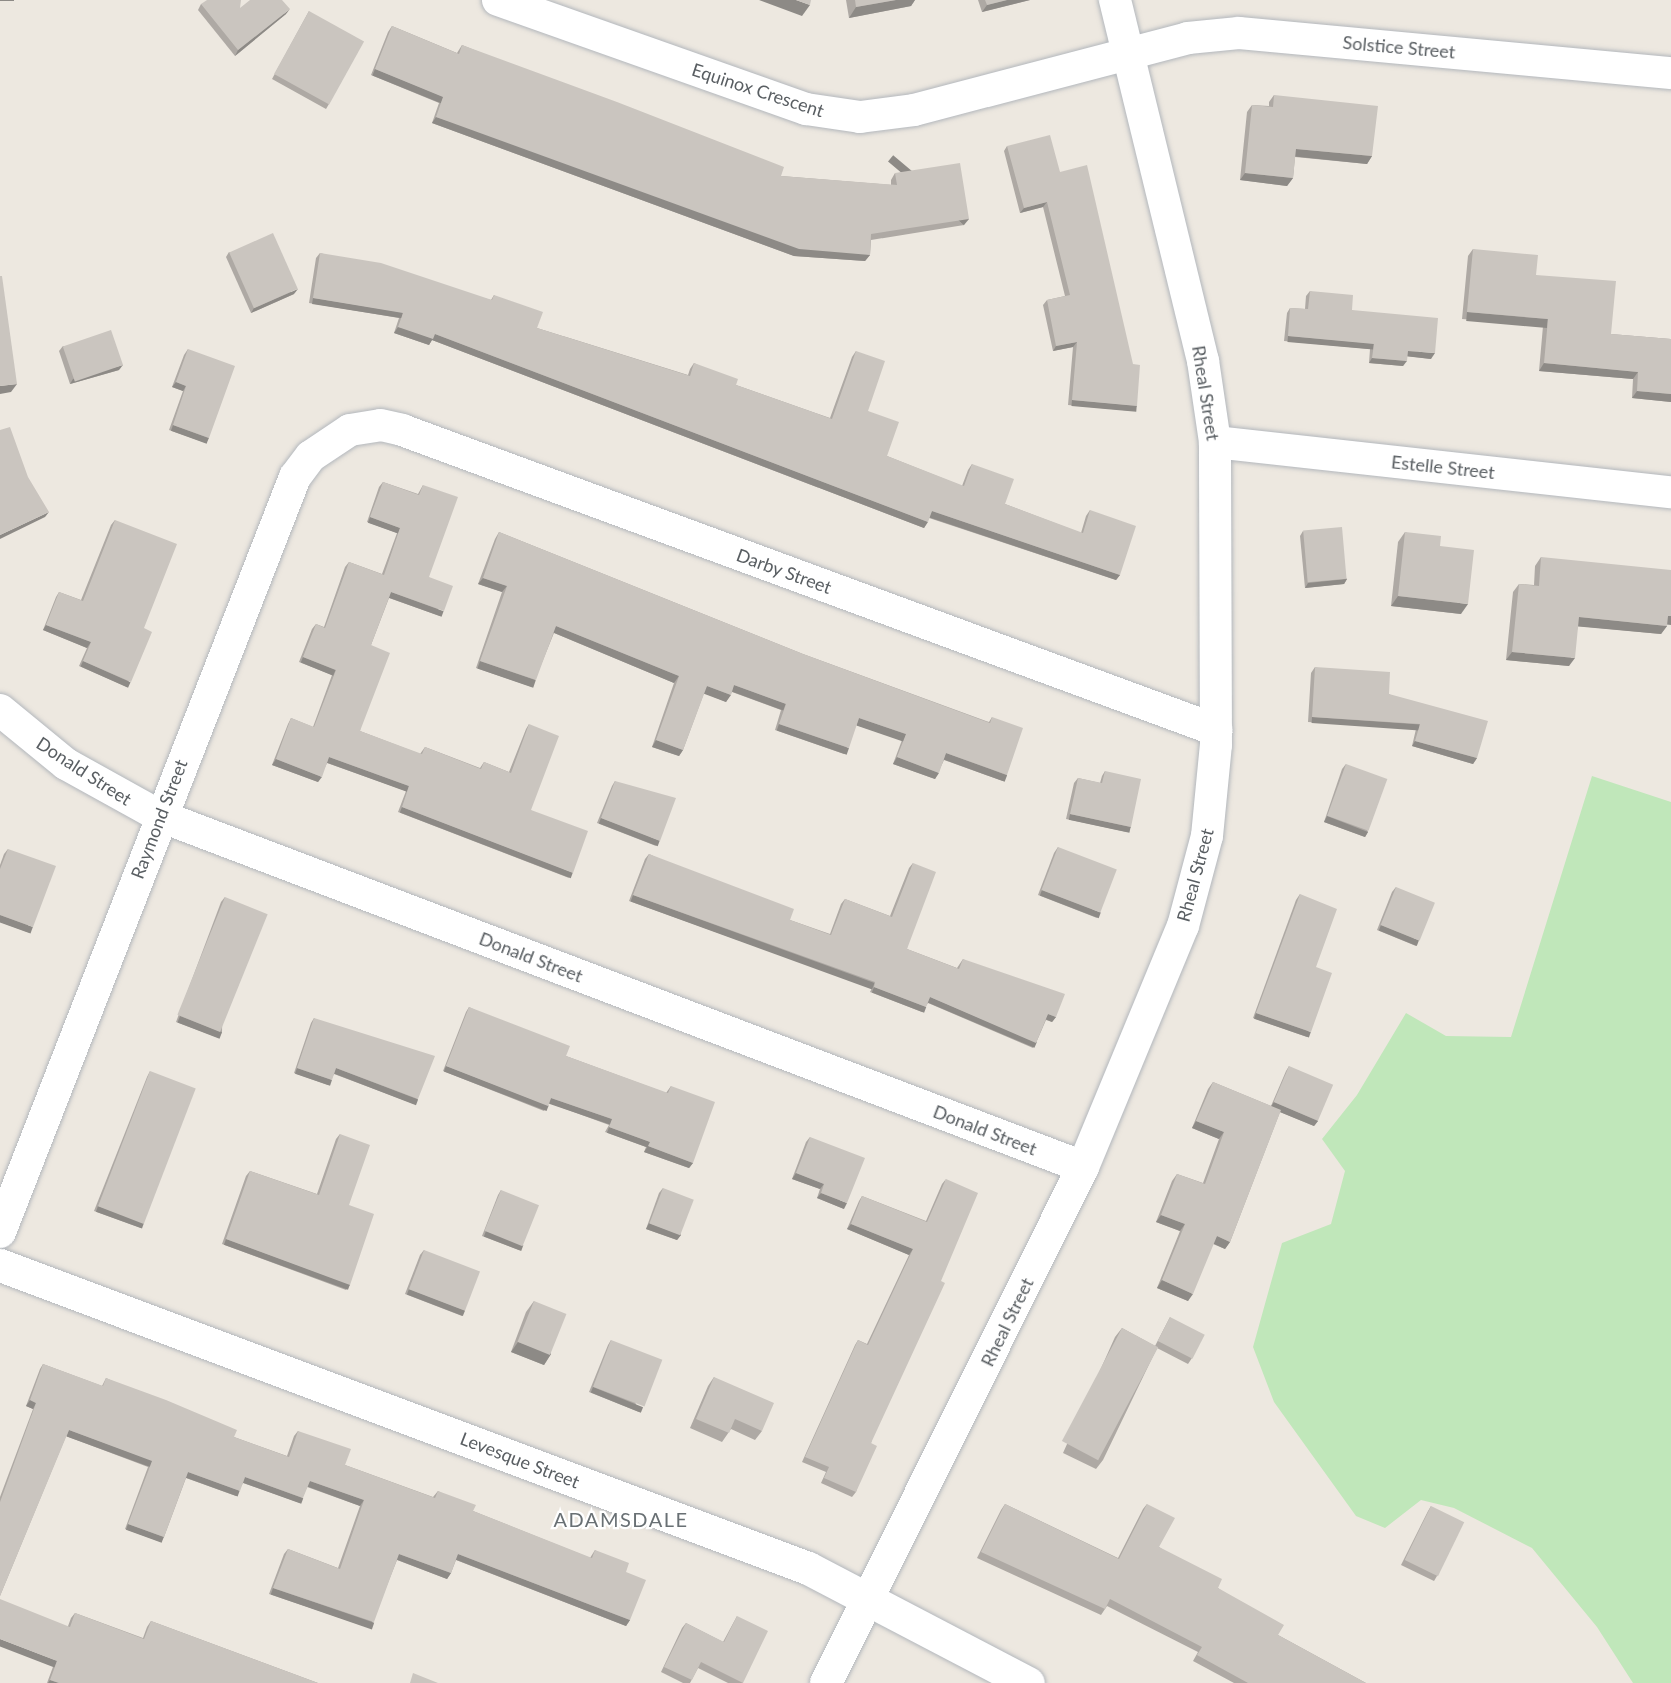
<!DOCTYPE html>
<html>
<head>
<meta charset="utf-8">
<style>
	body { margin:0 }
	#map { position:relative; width:1671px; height:1683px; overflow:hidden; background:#ede8e0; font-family:Lato,sans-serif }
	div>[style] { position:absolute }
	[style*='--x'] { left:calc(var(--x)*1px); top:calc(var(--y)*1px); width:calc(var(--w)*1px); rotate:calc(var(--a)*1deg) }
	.green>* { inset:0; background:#c0e7ba }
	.roads { filter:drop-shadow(0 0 2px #b3b7bc) drop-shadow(0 0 2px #b3b7bc) }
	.street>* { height:32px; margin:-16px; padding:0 16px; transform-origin:16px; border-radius:16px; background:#fff }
	.secondary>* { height:33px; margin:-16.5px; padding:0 16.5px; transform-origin:16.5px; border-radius:16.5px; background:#fff }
	.wall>* { inset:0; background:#aea9a4 }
	.shaded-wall>* { inset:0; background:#8d8a86; transform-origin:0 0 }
	.building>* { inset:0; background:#cac5bf; transform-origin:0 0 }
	span { translate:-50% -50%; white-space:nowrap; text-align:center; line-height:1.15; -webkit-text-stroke:4.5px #fff; paint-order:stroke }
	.street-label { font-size:18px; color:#595e62 }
	.neighbourhood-label { font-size:20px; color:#697074; letter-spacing:1.5px }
</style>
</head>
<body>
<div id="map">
	<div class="green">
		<div style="clip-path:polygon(1592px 776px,1671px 802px,1671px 1683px,1633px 1683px,1597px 1627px,1532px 1548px,1454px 1508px,1421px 1500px,1385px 1528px,1356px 1516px,1274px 1402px,1253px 1347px,1282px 1243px,1331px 1224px,1345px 1171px,1322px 1139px,1357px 1095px,1406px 1013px,1446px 1036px,1511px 1037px)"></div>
	</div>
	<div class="roads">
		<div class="street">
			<div style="--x:498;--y:0;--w:327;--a:19.5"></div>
			<div style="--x:806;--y:109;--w:55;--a:8.4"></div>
			<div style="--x:860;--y:117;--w:54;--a:-7.4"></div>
			<div style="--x:914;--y:110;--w:283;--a:-14.7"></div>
			<div style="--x:1188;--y:38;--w:51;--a:-5.6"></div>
			<div style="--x:1239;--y:33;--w:434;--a:5.3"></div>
			<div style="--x:1215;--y:442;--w:459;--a:6.3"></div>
			<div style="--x:0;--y:710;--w:85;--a:39.3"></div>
			<div style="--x:66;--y:764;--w:107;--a:29"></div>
			<div style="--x:160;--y:816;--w:987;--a:20.82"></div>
			<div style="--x:0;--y:1232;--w:811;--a:-68.66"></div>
			<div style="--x:295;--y:477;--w:26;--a:-53"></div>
			<div style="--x:311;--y:456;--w:47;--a:-33.7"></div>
			<div style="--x:350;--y:430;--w:31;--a:-9"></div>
			<div style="--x:381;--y:425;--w:22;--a:13"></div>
			<div style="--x:402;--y:430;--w:868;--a:20.23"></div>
			<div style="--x:826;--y:1683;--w:576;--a:-63.52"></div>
			<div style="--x:1083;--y:1167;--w:261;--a:-67.5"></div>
			<div style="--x:1183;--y:926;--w:93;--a:-75.1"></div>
			<div style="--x:1207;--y:836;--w:91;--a:-84.4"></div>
			<div style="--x:1216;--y:745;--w:303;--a:-90.2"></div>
			<div style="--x:1215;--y:442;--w:82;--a:-98.4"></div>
			<div style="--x:1203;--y:361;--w:372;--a:-103.7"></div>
		</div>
		<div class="secondary">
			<div style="--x:0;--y:1265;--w:863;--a:20.56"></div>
			<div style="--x:808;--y:1568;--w:248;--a:27.6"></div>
		</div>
	</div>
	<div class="wall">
		<div style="clip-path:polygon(846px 0,915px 0,911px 6px,849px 18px)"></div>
		<div style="clip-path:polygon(978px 0,1030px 0,982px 12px)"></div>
		<div style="clip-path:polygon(201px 4px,286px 14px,235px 56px,198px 10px)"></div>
		<div style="clip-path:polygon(309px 11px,329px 104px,326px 109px,272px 79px)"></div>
		<div style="clip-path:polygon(392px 26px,457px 53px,462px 45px,781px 176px,891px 185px,891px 180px,895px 173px,964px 225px,871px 240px,870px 255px,865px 261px,794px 256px,432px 123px,439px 103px,371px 75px,388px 32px)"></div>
		<div style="clip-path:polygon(1274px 95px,1372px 156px,1367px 164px,1295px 157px,1293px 178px,1287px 186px,1240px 180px,1247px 112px,1252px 105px,1269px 106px,1269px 102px)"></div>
		<div style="clip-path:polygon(1007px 146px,1060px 172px,1137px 406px,1133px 411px,1068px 405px,1073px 347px,1053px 351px,1043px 305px,1047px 300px,1065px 296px,1043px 207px,1020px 213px,1004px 151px)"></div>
		<div style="clip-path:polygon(1473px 249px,1536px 275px,1611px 334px,1671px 339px,1671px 402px,1632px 398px,1633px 379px,1539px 371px,1543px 326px,1462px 319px,1468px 256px)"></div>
		<div style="clip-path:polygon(229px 252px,294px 294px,251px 313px,226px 257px)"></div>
		<div style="clip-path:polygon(320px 253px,491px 300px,494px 295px,537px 328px,688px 375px,690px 369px,694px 363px,736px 385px,830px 418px,852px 357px,856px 351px,868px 411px,887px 456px,962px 486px,968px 470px,972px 464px,1005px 504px,1081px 533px,1086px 516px,1090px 510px,1120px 575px,1116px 580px,929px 518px,924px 528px,432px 340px,429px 345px,394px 333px,399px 318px,309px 303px,316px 258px)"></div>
		<div style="clip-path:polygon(1310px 291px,1352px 310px,1431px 359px,1407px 356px,1403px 366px,1369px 363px,1370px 349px,1284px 341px,1287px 313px,1290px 308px,1305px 309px,1306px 296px)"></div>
		<div style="clip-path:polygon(63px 346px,119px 370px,70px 384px,59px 351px)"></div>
		<div style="clip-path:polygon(188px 349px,209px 438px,206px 443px,169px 430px,183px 391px,172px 387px,184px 355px)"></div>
		<div style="clip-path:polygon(383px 482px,418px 494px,423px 485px,429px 577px,440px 616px,389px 598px,371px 645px,360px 731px,420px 754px,425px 747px,480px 768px,484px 762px,509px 772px,526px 729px,529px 724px,531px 810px,569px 878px,398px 812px,406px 791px,327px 763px,318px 782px,272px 765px,288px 724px,291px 718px,313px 727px,332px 675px,299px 662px,312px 629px,316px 624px,324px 627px,345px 567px,349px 562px,382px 574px,397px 533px,367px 522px,379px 487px)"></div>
		<div style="clip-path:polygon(115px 520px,144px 628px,127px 687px,79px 666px,87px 648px,43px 630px,56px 597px,59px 592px,81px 600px,111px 525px)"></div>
		<div style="clip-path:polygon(1303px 531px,1347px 579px,1344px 584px,1305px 588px,1300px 536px)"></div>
		<div style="clip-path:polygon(499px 532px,803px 654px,989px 722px,992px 717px,1007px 775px,1003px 781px,944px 760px,935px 779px,893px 764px,902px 740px,856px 725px,844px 754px,775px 730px,781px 710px,732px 692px,726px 702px,704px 693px,683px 750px,679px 756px,652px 747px,674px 683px,554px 633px,532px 687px,476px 668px,502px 592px,478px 584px,495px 539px)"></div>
		<div style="clip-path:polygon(1405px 532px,1440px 546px,1461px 614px,1391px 606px,1398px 542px)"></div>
		<div style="clip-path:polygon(1541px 557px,1667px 624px,1667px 626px,1661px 634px,1578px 626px,1569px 666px,1506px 660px,1513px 592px,1519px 584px,1534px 585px,1535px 566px)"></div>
		<div style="clip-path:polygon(1315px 667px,1389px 694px,1477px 758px,1473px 764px,1412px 746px,1416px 729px,1308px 722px,1311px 673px)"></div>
		<div style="clip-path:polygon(1346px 764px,1368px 832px,1365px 837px,1324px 822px,1342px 769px)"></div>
		<div style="clip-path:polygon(1105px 771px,1131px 827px,1127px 832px,1066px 819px,1074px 783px,1078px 778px,1100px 783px,1102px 776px)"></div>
		<div style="clip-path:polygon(615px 781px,656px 846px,597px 823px,612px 786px)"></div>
		<div style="clip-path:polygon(1058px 847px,1097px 918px,1038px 895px,1054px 853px)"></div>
		<div style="clip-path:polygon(8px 849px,30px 933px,0 922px,0 865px,4px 854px)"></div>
		<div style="clip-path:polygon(649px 854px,790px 920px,830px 934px,841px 904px,845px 899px,890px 916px,909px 868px,913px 863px,907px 949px,957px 968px,963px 959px,1056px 1017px,1052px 1022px,1046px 1020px,1036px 1043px,1033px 1048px,928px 1003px,922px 1012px,870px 992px,872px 988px,629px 901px,645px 859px)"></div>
		<div style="clip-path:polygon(1396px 887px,1416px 946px,1377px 930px,1392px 892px)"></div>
		<div style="clip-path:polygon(1300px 894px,1316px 967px,1307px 1037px,1253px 1018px,1296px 900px)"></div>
		<div style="clip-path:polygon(225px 897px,222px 1032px,219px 1038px,176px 1022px,221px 902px)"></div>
		<div style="clip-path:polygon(469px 1007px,566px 1056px,666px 1093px,671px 1086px,693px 1163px,689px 1168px,644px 1152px,646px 1147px,605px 1132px,609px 1125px,549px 1103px,544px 1111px,443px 1071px,466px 1012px)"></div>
		<div style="clip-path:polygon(314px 1018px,418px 1099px,414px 1104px,334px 1074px,328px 1085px,294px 1073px,311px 1023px)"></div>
		<div style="clip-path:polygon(1289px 1066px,1318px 1121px,1314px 1126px,1280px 1112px,1230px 1242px,1225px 1249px,1213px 1244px,1188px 1301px,1157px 1288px,1180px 1231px,1156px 1222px,1172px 1181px,1177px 1174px,1203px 1183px,1219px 1139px,1192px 1128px,1208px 1089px,1213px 1082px,1271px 1106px,1286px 1071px)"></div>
		<div style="clip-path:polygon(150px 1071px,141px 1228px,94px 1211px,147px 1077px)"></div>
		<div style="clip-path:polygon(340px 1134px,349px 1205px,350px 1285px,346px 1290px,222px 1244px,246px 1176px,250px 1171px,317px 1194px,336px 1139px)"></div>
		<div style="clip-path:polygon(810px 1137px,844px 1209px,817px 1198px,820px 1189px,792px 1179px,806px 1142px)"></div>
		<div style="clip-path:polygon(946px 1179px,871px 1443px,856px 1492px,852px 1497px,821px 1483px,826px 1472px,802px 1462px,855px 1345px,858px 1340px,867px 1344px,909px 1255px,847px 1229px,859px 1201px,862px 1196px,926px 1221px,942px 1184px)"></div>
		<div style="clip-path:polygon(663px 1188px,681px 1235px,677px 1240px,646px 1229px,659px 1193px)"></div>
		<div style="clip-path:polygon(501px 1190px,519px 1250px,482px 1236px,498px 1195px)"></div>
		<div style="clip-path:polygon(424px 1250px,465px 1310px,462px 1316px,405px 1294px,420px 1255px)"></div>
		<div style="clip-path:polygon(534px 1301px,551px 1354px,544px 1365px,511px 1352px,526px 1312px)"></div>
		<div style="clip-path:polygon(1170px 1317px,1192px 1358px,1188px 1364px,1157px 1348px,1103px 1460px,1096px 1469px,1063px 1453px,1115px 1337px,1122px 1328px,1155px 1346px)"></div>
		<div style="clip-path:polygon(611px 1340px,639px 1412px,589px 1392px,608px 1345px)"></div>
		<div style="clip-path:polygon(43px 1364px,102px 1386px,106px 1378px,234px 1437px,287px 1456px,294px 1436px,298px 1431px,345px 1465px,433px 1497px,438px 1491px,473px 1511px,590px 1558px,595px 1550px,626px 1572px,630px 1620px,626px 1626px,456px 1560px,451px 1573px,447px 1579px,397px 1560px,370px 1628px,269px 1594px,284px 1554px,288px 1549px,338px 1568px,360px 1506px,307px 1487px,300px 1503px,243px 1483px,236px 1496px,186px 1478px,164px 1537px,161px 1542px,125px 1529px,148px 1467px,66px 1436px,0 1596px,0 1497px,33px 1409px,26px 1406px,40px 1369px)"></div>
		<div style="clip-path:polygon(714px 1377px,762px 1431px,755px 1440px,731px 1429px,722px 1442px,690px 1428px,708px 1386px)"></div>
		<div style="clip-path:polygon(1005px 1504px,1118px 1558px,1143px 1509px,1147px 1504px,1159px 1547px,1218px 1588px,1278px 1635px,1366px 1683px,1234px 1683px,1193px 1661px,1198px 1652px,1107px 1606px,1101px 1615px,977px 1558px,1001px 1510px)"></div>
		<div style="clip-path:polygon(1431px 1506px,1437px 1576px,1434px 1581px,1401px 1565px,1428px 1511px)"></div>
		<div style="clip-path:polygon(75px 1613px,143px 1638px,147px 1627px,151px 1621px,318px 1683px,47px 1683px,71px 1618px)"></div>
		<div style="clip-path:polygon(737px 1616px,743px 1683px,728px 1683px,698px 1668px,690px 1683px,683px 1683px,661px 1672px,682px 1628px,686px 1623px,723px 1642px)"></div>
	</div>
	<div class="shaded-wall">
		<div style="left:0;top:0;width:14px;height:1px"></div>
		<div style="clip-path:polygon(759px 0,796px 0,810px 5px,802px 16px)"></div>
		<div style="clip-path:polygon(896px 0,915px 0,911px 6px,849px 18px,856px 7px)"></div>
		<div style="clip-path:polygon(1007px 0,1030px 0,982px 12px,987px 5px)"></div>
		<div style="clip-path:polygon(290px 9px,286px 14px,235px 56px,238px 50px)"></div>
		<div style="left:375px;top:69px;width:74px;height:7px;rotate:22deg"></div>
		<div style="clip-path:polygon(436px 117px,870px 255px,865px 261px,794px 256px,432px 123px)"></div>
		<div style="clip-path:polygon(1296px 149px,1372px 156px,1367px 164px,1290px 156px)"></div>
		<div style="clip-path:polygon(1245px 173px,1293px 178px,1287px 186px,1240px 180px)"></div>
		<div style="clip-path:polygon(1047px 202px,1043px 207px,1020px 213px,1024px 208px)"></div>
		<div style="left:969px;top:219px;width:8px;height:99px;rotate:130deg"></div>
		<div style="clip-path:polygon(298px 289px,294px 294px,251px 313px,254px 308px)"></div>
		<div style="left:313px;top:298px;width:91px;height:6px;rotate:9deg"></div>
		<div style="left:1467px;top:312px;width:81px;height:9px;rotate:5deg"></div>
		<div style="clip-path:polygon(398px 327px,435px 334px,928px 522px,924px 528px,432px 340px,429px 345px,394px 333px)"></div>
		<div style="left:1288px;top:336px;width:86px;height:6px;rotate:5deg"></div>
		<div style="clip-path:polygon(1077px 342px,1073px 347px,1053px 351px,1056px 346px)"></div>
		<div style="clip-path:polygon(1408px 351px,1435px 353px,1431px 359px,1404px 356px)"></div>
		<div style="clip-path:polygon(1372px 358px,1407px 361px,1403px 366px,1369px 363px)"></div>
		<div style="clip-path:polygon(1544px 363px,1638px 372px,1633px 379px,1539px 371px)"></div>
		<div style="clip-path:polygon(123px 365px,119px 370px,70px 384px,73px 379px)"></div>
		<div style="clip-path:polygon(176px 382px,186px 386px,183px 391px,172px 387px)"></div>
		<div style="clip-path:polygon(17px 384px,11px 392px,0 394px,0 386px)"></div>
		<div style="clip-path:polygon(1637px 391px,1671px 394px,1671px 402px,1632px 398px)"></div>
		<div style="left:1072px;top:400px;width:65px;height:6px;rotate:5deg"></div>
		<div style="left:173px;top:425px;width:38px;height:6px;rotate:20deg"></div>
		<div style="clip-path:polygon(932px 511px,1120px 575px,1116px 580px,928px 517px)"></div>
		<div style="clip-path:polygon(49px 512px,45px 517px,0 539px,0 535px)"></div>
		<div style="left:370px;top:517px;width:32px;height:6px;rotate:20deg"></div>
		<div style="clip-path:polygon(483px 578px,507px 586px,502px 592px,478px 584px)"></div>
		<div style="clip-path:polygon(1347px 579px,1344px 584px,1305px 588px,1308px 583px)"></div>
		<div style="left:391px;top:592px;width:56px;height:6px;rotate:20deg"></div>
		<div style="clip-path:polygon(1398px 596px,1468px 604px,1461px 614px,1391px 606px)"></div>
		<div style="clip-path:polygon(1668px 616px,1671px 616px,1671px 625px,1662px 624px)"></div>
		<div style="clip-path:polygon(1579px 617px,1667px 626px,1661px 634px,1573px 626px)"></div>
		<div style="clip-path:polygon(46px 625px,91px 642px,87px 648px,43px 630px)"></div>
		<div style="clip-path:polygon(556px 626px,679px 676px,674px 683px,552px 632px)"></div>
		<div style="clip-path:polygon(1512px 652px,1575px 658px,1569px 666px,1506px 660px)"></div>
		<div style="left:303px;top:657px;width:35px;height:6px;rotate:22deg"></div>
		<div style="left:83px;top:661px;width:52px;height:6px;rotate:24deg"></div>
		<div style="left:480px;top:661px;width:59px;height:8px;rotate:19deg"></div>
		<div style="left:734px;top:685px;width:55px;height:7px;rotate:20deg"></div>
		<div style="clip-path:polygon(707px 686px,731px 695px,726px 702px,702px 693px)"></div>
		<div style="left:1312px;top:717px;width:108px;height:6px;rotate:4deg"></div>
		<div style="left:859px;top:718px;width:50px;height:8px;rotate:19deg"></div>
		<div style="left:779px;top:724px;width:74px;height:7px;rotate:19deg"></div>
		<div style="clip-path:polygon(656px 740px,683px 750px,679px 756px,652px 747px)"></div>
		<div style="clip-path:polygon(1415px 741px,1477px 758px,1473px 764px,1412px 746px)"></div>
		<div style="left:946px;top:753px;width:65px;height:7px;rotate:20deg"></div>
		<div style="left:329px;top:757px;width:85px;height:6px;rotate:20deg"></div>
		<div style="clip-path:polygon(897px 757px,939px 773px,935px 779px,893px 764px)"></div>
		<div style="clip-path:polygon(276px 759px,322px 777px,318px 782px,272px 765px)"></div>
		<div style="left:402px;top:807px;width:183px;height:6px;rotate:21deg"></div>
		<div style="left:1070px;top:814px;width:62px;height:6px;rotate:12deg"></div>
		<div style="clip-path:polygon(1327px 816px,1368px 832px,1365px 837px,1324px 822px)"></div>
		<div style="left:601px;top:818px;width:63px;height:6px;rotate:21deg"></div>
		<div style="left:1042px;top:890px;width:63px;height:6px;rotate:21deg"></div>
		<div style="left:633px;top:895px;width:257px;height:7px;rotate:20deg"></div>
		<div style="left:0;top:915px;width:35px;height:7px;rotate:20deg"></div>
		<div style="left:1381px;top:925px;width:41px;height:6px;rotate:22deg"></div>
		<div style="left:874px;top:987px;width:56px;height:6px;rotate:21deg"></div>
		<div style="left:930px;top:997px;width:116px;height:6px;rotate:23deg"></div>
		<div style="left:1256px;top:1013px;width:58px;height:6px;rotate:19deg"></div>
		<div style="clip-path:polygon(1048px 1014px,1056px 1017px,1052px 1022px,1045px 1019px)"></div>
		<div style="left:180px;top:1016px;width:45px;height:7px;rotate:21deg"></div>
		<div style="left:446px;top:1066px;width:110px;height:6px;rotate:21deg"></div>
		<div style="left:297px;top:1068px;width:37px;height:6px;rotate:19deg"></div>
		<div style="left:336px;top:1068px;width:88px;height:6px;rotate:21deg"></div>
		<div style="left:551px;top:1098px;width:65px;height:6px;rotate:19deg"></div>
		<div style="clip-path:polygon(1274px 1102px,1318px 1121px,1314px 1126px,1270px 1108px)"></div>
		<div style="clip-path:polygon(1196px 1121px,1224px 1132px,1219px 1139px,1192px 1128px)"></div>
		<div style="left:609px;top:1127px;width:44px;height:6px;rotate:20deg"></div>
		<div style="clip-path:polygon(648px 1146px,693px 1163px,689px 1168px,644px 1152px)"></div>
		<div style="clip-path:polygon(796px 1173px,824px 1184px,820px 1189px,792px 1179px)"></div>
		<div style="clip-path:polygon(821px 1193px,847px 1203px,844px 1209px,817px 1198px)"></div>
		<div style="left:98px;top:1206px;width:49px;height:6px;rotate:20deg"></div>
		<div style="clip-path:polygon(1161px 1215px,1185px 1224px,1180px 1231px,1156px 1222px)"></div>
		<div style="clip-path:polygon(649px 1223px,681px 1235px,677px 1240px,646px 1229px)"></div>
		<div style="clip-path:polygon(851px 1224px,913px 1249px,909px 1255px,847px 1229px)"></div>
		<div style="left:486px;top:1231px;width:40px;height:6px;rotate:21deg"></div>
		<div style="clip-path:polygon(1217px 1236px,1230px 1242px,1225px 1249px,1212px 1243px)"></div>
		<div style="left:226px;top:1239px;width:132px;height:6px;rotate:20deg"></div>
		<div style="clip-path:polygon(1162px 1280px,1193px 1294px,1188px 1301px,1157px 1288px)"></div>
		<div style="left:409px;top:1289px;width:60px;height:6px;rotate:21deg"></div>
		<div style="clip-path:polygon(518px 1342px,551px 1354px,544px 1365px,511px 1352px)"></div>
		<div style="left:593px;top:1387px;width:54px;height:6px;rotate:22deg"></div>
		<div style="clip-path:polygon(30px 1400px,36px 1403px,33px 1409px,26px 1406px)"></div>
		<div style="left:69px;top:1430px;width:89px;height:7px;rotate:20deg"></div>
		<div style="left:188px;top:1472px;width:55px;height:6px;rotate:20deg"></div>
		<div style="left:245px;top:1477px;width:62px;height:6px;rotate:20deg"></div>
		<div style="clip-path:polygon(310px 1481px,364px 1500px,360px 1506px,306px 1486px)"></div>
		<div style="left:128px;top:1524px;width:38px;height:6px;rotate:20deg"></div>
		<div style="clip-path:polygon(399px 1554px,451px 1573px,447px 1579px,395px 1559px)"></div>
		<div style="clip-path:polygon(458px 1554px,630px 1620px,626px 1626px,454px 1559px)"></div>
		<div style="left:273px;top:1588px;width:107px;height:7px;rotate:19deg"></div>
		<div style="left:0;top:1639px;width:61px;height:7px;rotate:21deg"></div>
		<div style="clip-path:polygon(50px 1680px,59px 1683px,48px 1683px)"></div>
	</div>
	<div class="building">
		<div style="clip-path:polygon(207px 0,241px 0,240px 8px,250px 0,282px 0,290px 9px,238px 50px,201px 4px)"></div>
		<div style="clip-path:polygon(796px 0,811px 0,810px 5px)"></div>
		<div style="clip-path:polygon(855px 0,896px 0,856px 7px)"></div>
		<div style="clip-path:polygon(985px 0,1007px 0,987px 5px)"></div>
		<div style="left:309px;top:11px;width:63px;height:72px;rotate:29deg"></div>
		<div style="clip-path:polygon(392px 26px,459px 54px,462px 45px,617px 102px,784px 167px,781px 176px,897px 185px,895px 173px,960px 163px,969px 219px,871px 234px,870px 255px,799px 249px,436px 117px,443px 97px,375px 69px)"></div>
		<div style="clip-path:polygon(1274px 95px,1378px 106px,1372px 156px,1296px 149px,1293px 178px,1245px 173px,1252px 105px,1273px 107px)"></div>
		<div style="clip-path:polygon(1050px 135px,1060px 172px,1087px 165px,1133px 364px,1140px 365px,1137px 406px,1072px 400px,1077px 342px,1056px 346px,1047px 300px,1070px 295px,1047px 202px,1024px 208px,1007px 146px)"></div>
		<div style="left:273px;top:233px;width:61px;height:48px;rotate:66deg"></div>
		<div style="clip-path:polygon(1473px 249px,1538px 255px,1536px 275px,1616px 281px,1611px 334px,1671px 339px,1671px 394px,1637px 391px,1638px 372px,1544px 363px,1548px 319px,1467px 312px)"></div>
		<div style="clip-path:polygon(320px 253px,381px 263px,492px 300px,494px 295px,543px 312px,537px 328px,690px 376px,694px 363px,738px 379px,736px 385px,832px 419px,856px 351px,885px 361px,868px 411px,899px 422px,887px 456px,964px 486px,972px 464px,1014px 479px,1005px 504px,1083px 533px,1090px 510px,1136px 526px,1120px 575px,932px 511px,928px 522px,435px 334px,433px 339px,398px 327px,403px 313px,313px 298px)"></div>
		<div style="clip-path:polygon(0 276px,2px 276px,17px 384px,0 386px)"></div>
		<div style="clip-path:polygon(1310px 291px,1353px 295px,1352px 310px,1438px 318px,1435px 353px,1408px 351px,1407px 361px,1372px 358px,1374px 344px,1288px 336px,1290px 308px,1308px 309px)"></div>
		<div style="left:111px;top:330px;width:37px;height:51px;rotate:71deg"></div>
		<div style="clip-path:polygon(188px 349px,235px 366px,209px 438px,173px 425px,186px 386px,176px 382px)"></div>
		<div style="clip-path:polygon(10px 427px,28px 477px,49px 512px,0 535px,0 430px)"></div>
		<div style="clip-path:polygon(383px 482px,419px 495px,423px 485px,458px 497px,429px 577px,453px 586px,444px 611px,391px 592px,371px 645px,390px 653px,360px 731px,422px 754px,425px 747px,481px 769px,484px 762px,511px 773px,529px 724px,559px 736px,531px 810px,588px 831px,573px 873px,402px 807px,409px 786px,329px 757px,322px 777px,276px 759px,291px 718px,314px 727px,336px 670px,303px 657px,316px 624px,325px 628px,349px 562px,384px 575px,400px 528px,370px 517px)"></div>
		<div style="clip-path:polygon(115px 520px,177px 544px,144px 628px,152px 632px,131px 682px,83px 661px,91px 642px,46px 625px,59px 592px,83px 601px)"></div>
		<div style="left:1342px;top:527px;width:52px;height:39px;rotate:85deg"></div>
		<div style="clip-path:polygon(499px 532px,803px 654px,990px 723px,992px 717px,1023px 728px,1007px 775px,946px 753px,939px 773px,897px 757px,906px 734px,859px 718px,849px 748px,779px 724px,786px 704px,734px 685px,731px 695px,707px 686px,683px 750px,656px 740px,679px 676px,556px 626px,536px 680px,480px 661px,507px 586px,483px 578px)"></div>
		<div style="clip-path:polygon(1405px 532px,1441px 536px,1440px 546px,1474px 550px,1468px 604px,1398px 596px)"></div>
		<div style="clip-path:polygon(1541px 557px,1671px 570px,1671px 616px,1668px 616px,1667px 626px,1579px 617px,1575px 658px,1512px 652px,1519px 584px,1539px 586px)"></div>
		<div style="clip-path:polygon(1315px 667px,1390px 672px,1389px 694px,1488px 721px,1477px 758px,1415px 741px,1420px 724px,1312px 717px)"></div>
		<div style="left:1346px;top:764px;width:44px;height:55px;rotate:20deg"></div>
		<div style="clip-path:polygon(1105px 771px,1141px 779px,1131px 827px,1070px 814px,1078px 778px,1102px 783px)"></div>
		<div style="clip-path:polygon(615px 781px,676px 798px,660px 841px,601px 818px)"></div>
		<div style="left:1058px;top:847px;width:63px;height:46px;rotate:21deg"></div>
		<div style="clip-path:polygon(8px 849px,56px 866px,33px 927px,0 915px,0 869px)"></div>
		<div style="clip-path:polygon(649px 854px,794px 909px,790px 920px,831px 935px,845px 899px,892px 917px,913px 863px,936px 872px,907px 949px,959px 969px,963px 959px,1065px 994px,1056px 1017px,1048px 1014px,1036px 1043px,930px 997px,926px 1007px,874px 987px,875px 982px,633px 895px)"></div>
		<div style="left:1396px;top:887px;width:42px;height:41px;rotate:22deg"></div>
		<div style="clip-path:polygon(1300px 894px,1337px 909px,1316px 967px,1332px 973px,1311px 1032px,1256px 1013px)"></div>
		<div style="left:225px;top:897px;width:46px;height:127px;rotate:22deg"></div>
		<div style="clip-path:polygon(469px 1007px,570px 1046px,566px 1056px,668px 1093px,671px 1086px,715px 1102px,693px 1163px,648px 1146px,650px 1142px,609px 1127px,612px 1119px,551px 1098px,548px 1106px,446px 1066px)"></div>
		<div style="clip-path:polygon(314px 1018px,435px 1056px,418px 1099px,336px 1068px,332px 1080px,297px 1068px)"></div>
		<div style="left:1289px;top:1066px;width:48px;height:39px;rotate:23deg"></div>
		<div style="left:150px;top:1071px;width:49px;height:145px;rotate:21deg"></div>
		<div style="clip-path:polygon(1213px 1082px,1281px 1110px,1230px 1242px,1217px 1236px,1193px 1294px,1162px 1280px,1185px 1224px,1161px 1215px,1177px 1174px,1205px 1184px,1224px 1132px,1196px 1121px)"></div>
		<div style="clip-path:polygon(340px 1134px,370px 1145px,349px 1205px,374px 1214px,350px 1285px,226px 1239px,250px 1171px,319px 1195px)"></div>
		<div style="clip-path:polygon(810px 1137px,865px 1158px,847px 1203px,821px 1193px,824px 1184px,796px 1173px)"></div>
		<div style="clip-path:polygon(946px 1179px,978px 1193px,941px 1281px,945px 1283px,871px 1443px,877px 1446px,856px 1492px,824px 1478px,829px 1467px,805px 1457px,858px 1340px,868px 1345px,913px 1249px,851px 1224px,862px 1196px,927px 1222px)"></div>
		<div style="left:663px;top:1188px;width:33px;height:38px;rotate:21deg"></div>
		<div style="left:501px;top:1190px;width:41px;height:44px;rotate:22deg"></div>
		<div style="left:424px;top:1250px;width:60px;height:42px;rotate:21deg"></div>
		<div style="left:534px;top:1301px;width:35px;height:44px;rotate:22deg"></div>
		<div style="left:1170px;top:1317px;width:39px;height:27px;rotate:27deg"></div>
		<div style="left:1122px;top:1328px;width:41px;height:128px;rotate:28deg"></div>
		<div style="left:611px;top:1340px;width:55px;height:50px;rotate:21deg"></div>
		<div style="clip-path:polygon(43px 1364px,103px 1386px,106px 1378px,166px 1400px,237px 1430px,234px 1437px,289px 1457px,298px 1431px,351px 1449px,345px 1465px,435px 1498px,438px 1491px,476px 1505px,473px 1511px,592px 1558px,595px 1550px,629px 1563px,626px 1572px,646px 1580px,630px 1620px,458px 1554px,451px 1573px,399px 1554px,374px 1622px,273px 1588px,288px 1549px,340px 1569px,364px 1500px,310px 1481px,303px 1498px,245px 1477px,240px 1491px,188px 1472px,164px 1537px,128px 1524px,152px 1461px,69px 1430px,0 1596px,0 1502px,36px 1403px,30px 1400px)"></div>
		<div style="clip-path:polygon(714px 1377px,774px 1403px,762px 1431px,735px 1419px,729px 1433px,696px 1419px)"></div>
		<div style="clip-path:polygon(1005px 1504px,1119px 1559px,1147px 1504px,1175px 1518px,1159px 1547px,1222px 1579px,1218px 1588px,1284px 1625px,1278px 1635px,1366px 1683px,1248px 1683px,1197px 1655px,1202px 1647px,1110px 1599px,1105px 1609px,981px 1552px)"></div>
		<div style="left:1431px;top:1506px;width:37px;height:60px;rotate:26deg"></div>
		<div style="clip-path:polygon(0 1599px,70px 1627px,75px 1613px,144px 1639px,151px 1621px,318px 1683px,59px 1683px,50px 1680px,57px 1661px,0 1639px)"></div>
		<div style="clip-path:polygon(737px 1616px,768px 1631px,743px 1683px,701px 1662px,692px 1680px,664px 1667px,686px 1623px,724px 1642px)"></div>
		<div style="clip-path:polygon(413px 1673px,438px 1683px,410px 1683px)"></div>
	</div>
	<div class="street-label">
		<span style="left:1399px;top:47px;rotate:5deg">Solstice Street</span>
		<span style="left:758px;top:90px;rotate:18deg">Equinox Crescent</span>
		<span style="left:1206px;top:393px;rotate:81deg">Rheal Street</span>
		<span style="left:1443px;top:467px;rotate:6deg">Estelle Street</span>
		<span style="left:784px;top:571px;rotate:20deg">Darby Street</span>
		<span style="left:84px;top:771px;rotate:33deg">Donald Street</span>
		<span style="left:159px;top:819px;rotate:-69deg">Raymond Street</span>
		<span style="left:1195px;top:875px;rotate:-75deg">Rheal Street</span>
		<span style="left:531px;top:957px;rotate:21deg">Donald Street</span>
		<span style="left:985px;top:1130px;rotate:21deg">Donald Street</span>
		<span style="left:1007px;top:1322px;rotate:-64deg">Rheal Street</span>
		<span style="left:520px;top:1460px;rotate:21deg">Levesque Street</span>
	</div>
	<div class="neighbourhood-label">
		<span style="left:621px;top:1519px">ADAMSDALE</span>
	</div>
</div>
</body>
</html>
